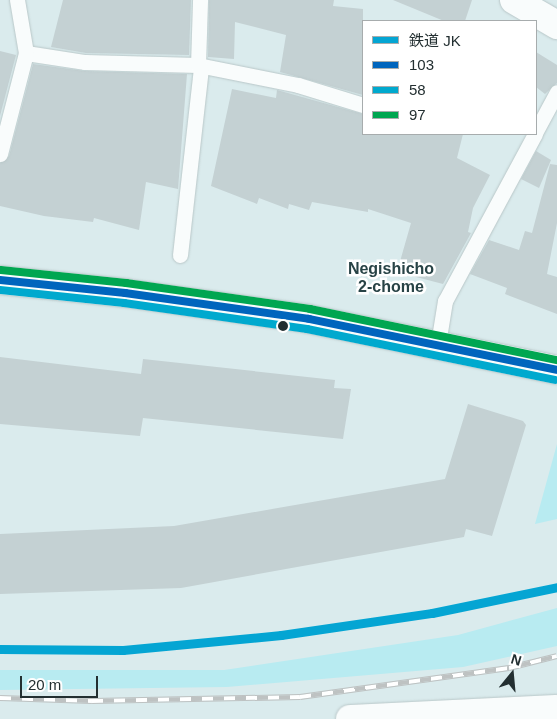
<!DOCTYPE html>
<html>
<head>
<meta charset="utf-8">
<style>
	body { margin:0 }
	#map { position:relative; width:557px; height:719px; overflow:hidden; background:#daebed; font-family:Arial,"Noto Sans JP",sans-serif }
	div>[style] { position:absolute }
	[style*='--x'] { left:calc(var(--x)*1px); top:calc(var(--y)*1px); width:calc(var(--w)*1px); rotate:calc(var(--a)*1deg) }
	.green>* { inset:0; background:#b8ebf1 }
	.building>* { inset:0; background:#c4d1d3 }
	.roads { filter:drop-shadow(0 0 1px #b9c7c8) drop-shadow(0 0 1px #b9c7c8) }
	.lane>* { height:15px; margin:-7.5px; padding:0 7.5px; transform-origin:7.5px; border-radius:7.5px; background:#f9fcfc }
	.secondary>* { height:28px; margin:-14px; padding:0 14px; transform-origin:14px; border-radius:14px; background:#f9fcfc }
	.primary>* { height:28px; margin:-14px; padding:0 14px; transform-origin:14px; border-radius:14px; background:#f9fcfc }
	.highway>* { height:28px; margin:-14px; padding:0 14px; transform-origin:14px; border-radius:14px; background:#f9fcfc }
	.rail>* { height:5.5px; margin-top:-2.75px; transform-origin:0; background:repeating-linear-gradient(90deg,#fff 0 11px,#bec2c2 0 22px); box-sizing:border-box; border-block:1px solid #bec2c2 }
	.bus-1>* { height:8px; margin:-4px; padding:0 4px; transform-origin:4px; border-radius:4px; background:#0065bd }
	.bus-2>* { height:8px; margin:-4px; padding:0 4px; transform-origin:4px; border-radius:4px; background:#00a9ce }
	.bus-3>* { height:8px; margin:-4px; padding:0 4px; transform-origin:4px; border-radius:4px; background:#00a651 }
	.rail-1>* { height:9px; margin:-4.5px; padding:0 4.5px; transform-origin:4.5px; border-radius:4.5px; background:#04a5d3 }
	.dots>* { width:14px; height:14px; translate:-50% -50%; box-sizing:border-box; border:2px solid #fff; border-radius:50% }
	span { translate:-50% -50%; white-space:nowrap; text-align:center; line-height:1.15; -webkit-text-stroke:5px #fff; paint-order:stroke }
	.neighbourhood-label { font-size:16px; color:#284346; font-weight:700 }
	.legend { position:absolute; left:362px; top:20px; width:175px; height:115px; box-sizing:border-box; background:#fff; border:1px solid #a7acad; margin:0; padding:6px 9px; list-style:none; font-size:15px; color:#232f31 }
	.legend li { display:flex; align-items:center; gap:10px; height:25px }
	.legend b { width:25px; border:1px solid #a7acad }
	.north { position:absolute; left:487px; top:649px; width:50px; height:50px; -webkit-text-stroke:4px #fff; paint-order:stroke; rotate:17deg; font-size:14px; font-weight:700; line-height:20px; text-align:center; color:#232f31 }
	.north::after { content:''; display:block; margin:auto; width:18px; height:22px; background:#232f31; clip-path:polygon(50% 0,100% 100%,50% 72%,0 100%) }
	.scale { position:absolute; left:20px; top:676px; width:78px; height:22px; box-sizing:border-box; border:2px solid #232f31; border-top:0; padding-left:6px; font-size:15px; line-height:18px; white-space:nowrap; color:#232f31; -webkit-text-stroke:4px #fff; paint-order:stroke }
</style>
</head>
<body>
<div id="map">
	<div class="green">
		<div style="clip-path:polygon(557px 444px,557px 519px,535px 524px)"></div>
		<div style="clip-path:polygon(557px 608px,557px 646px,463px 667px,227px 687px,0 690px,0 670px,224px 670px,458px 635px)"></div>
	</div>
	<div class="building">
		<div style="clip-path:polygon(63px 0,191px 0,189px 55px,86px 53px,51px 47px)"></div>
		<div style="clip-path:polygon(209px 0,334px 0,333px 6px,363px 9px,363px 95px,280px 72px,286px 35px,235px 22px,234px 59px,208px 57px)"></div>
		<div style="clip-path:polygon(393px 0,472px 0,465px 21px,444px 21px)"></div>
		<div style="clip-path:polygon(0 51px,16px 55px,0 116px)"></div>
		<div style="clip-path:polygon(536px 52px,557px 65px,557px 83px,545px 94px,536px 87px)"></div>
		<div style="clip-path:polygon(33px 64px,85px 71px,187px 74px,178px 189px,146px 182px,139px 230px,94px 218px,93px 222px,44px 216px,0 206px,0 163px,9px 156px)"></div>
		<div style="clip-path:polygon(232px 89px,276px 98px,277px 90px,363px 114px,363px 134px,463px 134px,457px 158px,490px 175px,473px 208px,468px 232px,471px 233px,443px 284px,397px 272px,411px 223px,368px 209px,368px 212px,312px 202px,309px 210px,289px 204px,288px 209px,259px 198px,257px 204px,211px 186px)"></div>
		<div style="clip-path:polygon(536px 151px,551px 160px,539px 188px,521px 179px)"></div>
		<div style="clip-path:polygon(550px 164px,557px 165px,557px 223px,547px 274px,557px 277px,557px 314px,505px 294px,507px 288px,470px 274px,489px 240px,519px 250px,525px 231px,532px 233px)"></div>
		<div style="clip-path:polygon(0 357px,141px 374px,143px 359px,335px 380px,334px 388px,351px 389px,343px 439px,143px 418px,140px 436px,0 424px)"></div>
		<div style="clip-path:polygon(468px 404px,523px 421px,526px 425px,492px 536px,466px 529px,464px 537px,181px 588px,0 594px,0 534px,174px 526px,445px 479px)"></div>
	</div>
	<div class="roads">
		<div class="lane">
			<div style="--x:26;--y:53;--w:60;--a:8.7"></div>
			<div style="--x:85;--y:62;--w:113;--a:1.5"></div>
			<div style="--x:198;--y:65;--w:102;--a:11.3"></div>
			<div style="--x:298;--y:85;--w:68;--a:17.1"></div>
			<div style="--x:536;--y:131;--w:44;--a:-61.7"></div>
			<div style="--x:0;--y:154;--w:104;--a:-75.6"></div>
			<div style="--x:26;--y:53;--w:54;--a:-99.6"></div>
			<div style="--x:180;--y:255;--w:187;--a:-83.6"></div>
			<div style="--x:201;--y:69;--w:5;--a:-127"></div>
			<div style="--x:198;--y:65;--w:65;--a:-88.2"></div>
			<div style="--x:438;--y:344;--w:44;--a:-80.8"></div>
			<div style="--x:445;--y:301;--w:190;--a:-61.7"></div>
		</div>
		<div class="secondary">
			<div style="--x:514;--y:0;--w:50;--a:30.2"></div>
		</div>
		<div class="primary">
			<div style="--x:0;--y:280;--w:126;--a:5.9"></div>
			<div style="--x:125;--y:293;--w:186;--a:8"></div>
			<div style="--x:309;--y:319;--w:253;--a:11.6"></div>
		</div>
		<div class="highway">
			<div style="--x:350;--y:719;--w:207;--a:-2.8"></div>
		</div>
	</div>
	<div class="rail">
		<div style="--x:0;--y:698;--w:92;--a:1.9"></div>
		<div style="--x:92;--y:701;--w:208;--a:-1.1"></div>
		<div style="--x:300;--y:697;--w:211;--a:-7.9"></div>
		<div style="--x:509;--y:668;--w:49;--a:-14"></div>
	</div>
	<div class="bus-1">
		<div style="--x:0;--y:280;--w:126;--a:5.9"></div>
		<div style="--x:125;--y:293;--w:186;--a:8"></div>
		<div style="--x:309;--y:319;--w:253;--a:11.6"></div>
	</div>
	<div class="bus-2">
		<div style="--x:0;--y:290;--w:125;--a:6"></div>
		<div style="--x:124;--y:303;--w:185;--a:8.1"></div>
		<div style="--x:307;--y:329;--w:253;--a:11.6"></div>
	</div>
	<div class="bus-3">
		<div style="--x:1;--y:270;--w:126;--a:5.9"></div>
		<div style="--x:126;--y:283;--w:186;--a:8"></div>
		<div style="--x:310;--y:309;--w:252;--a:11.7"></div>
	</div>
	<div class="rail-1">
		<div style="--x:0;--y:649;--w:123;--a:0.5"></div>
		<div style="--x:123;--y:650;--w:159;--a:-5.4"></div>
		<div style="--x:281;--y:635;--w:153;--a:-8.3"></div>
		<div style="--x:432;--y:613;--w:128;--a:-11.7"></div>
	</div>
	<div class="dots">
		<div style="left:283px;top:326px;background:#232f31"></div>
	</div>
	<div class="neighbourhood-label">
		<span style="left:391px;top:278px">Negishicho<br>2-chome</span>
	</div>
	<ul class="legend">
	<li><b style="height:6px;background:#04a5d3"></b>鉄道 JK</li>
	<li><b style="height:6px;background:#0065bd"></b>103</li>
	<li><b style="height:6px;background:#00a9ce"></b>58</li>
	<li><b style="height:6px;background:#00a651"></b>97</li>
	</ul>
	<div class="north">N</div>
	<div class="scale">20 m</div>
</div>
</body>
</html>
